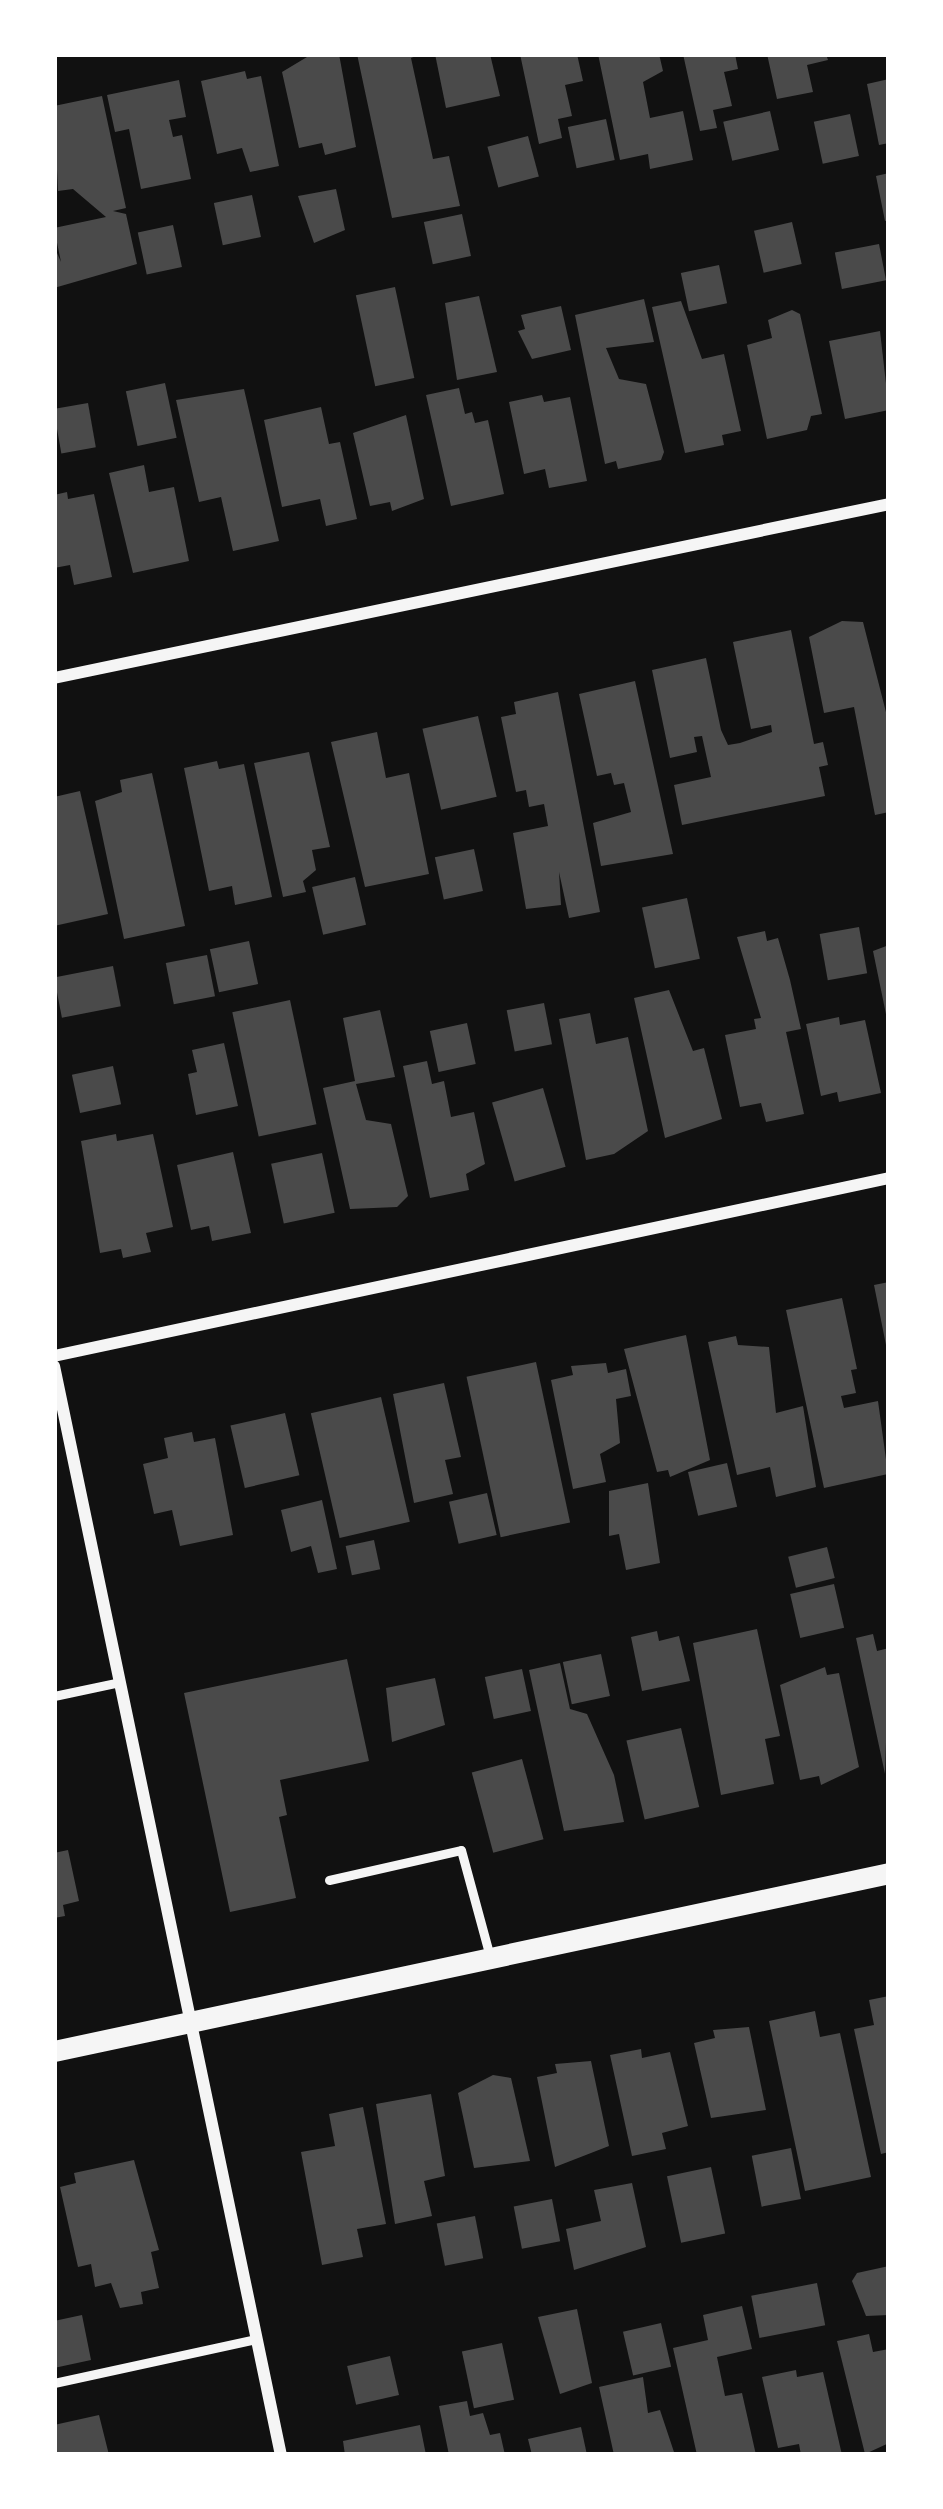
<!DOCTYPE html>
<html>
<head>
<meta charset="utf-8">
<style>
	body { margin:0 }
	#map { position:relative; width:943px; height:2509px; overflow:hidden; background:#111; font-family:"Fira Sans Condensed",sans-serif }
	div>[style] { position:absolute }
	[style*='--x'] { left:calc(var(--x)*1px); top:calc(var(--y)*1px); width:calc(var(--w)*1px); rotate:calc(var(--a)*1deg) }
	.building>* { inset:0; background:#4a4a4a; transform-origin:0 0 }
	.service>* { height:9px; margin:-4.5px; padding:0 4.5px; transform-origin:4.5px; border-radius:4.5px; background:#f5f5f5 }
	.minor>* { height:12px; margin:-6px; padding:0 6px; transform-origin:6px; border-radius:6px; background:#f5f5f5 }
	.tertiary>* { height:21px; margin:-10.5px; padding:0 10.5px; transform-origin:10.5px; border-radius:10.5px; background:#f5f5f5 }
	span { translate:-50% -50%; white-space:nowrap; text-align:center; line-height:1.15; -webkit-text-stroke:10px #fff; paint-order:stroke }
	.frame { position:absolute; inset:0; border:57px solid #fff; pointer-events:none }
</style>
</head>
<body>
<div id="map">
	<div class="building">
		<div style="clip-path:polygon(312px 54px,339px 54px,356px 147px,325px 155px,322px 143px,299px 148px,282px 72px)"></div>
		<div style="clip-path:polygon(357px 54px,421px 54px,411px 58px,433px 159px,449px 156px,460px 206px,392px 218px)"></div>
		<div style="clip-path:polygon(435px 54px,490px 54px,500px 96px,446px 108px)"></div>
		<div style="clip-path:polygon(520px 54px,577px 54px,583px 81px,565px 85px,572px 116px,558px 119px,562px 138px,539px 144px)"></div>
		<div style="clip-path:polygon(598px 54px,659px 54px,663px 71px,643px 82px,650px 118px,683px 111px,693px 160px,650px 169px,648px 154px,620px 160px)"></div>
		<div style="clip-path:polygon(683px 54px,735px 54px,738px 69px,724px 72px,732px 106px,713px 110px,717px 128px,700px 131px)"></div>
		<div style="clip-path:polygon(767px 54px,826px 54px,828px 60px,807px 65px,813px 92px,777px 99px)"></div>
		<div style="clip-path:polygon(245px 71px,247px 79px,261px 76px,279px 166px,250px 172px,242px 148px,217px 154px,201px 81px)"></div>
		<div style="clip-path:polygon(889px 79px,889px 143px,879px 145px,867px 84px)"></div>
		<div style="clip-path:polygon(179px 80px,186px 117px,169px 120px,173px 137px,182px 135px,191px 179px,141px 189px,129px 129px,115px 132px,107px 95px)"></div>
		<div style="clip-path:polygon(102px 96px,126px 208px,113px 211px,126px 214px,137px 264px,54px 288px,54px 246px,61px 262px,54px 228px,106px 217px,73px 189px,58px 191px,54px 106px)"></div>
		<div style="left:770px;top:111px;width:40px;height:48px;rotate:77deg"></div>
		<div style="left:850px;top:114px;width:43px;height:37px;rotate:78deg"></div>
		<div style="left:606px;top:119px;width:42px;height:39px;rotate:78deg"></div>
		<div style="left:528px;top:136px;width:42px;height:42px;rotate:75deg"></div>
		<div style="clip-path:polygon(889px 173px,889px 220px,885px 221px,876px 176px)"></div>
		<div style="clip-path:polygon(336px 189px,345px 230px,314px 243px,298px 196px)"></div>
		<div style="left:252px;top:195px;width:43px;height:39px;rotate:78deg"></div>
		<div style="left:462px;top:214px;width:43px;height:39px;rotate:78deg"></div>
		<div style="left:792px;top:222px;width:43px;height:39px;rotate:77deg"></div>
		<div style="left:173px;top:225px;width:43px;height:36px;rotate:78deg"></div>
		<div style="left:879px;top:244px;width:37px;height:45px;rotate:79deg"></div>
		<div style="left:719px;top:265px;width:39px;height:39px;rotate:78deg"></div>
		<div style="left:395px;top:287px;width:93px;height:40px;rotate:78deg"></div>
		<div style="clip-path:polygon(479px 296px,497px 372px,457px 380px,445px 303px)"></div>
		<div style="clip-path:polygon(644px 299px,654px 342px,606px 348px,619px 379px,646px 384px,664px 452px,661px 460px,618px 469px,616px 461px,605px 464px,575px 315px)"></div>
		<div style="clip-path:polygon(681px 301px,702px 359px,724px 354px,741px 431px,722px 435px,724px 445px,685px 453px,652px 307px)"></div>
		<div style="clip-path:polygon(561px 306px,571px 350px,532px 359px,518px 331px,525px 329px,521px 315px)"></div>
		<div style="clip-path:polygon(792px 310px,800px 314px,822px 414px,811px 416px,807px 430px,767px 439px,747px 345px,772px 338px,768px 320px)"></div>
		<div style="clip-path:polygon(880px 331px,889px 410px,845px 419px,829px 341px)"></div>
		<div style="left:165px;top:383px;width:56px;height:40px;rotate:78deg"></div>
		<div style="clip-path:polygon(459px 388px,465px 414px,472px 412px,475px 423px,488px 420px,504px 494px,451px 506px,426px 395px)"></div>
		<div style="clip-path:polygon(244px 389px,279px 541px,233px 551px,221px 497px,199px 502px,176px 400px)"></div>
		<div style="clip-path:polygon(542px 395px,544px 402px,570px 397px,587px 481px,549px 488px,545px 469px,524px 474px,509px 402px)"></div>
		<div style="left:88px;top:403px;width:45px;height:35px;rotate:80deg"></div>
		<div style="clip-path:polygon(321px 407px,329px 444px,340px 442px,357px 519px,326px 526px,320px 499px,282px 507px,264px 420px)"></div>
		<div style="clip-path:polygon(406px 415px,424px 499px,392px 511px,390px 502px,370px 506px,353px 433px)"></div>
		<div style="clip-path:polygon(144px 465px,149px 492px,174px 487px,189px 561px,133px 573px,109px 473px)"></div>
		<div style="clip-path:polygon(67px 492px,68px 499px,94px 494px,112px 577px,74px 585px,70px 565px,54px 568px,54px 495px)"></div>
		<div style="clip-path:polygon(842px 621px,863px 622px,889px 724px,889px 812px,875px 815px,854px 707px,824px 713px,809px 637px)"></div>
		<div style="clip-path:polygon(791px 630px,814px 744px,823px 742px,828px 765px,819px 767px,825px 796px,682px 825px,674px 785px,711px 777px,702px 736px,694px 737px,697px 752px,670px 758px,652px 670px,706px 658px,721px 730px,728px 745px,740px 743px,772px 732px,771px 725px,751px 729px,733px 642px)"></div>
		<div style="clip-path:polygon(635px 681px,673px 854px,601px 866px,593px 823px,631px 812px,624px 783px,614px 785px,611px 773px,597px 776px,579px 694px)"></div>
		<div style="clip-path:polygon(558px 692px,600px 912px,569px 918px,559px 872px,561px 905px,526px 909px,513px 833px,548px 826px,544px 804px,529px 807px,526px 790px,516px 792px,501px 717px,516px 714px,514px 702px)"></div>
		<div style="left:478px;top:716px;width:83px;height:57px;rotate:77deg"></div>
		<div style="clip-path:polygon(377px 732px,386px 778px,409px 773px,429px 874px,365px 887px,331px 742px)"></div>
		<div style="clip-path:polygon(309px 752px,330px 847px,312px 850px,316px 870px,303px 881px,306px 892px,283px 897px,254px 763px)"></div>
		<div style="clip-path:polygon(217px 761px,219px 769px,244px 764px,272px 897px,235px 905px,232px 886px,209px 891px,184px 768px)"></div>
		<div style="clip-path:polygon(152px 773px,185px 926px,124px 939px,95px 801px,122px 792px,120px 780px)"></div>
		<div style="clip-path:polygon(80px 791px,108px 914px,54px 926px,54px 797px)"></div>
		<div style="left:474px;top:849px;width:43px;height:40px;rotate:78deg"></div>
		<div style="left:355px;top:877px;width:49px;height:44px;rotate:77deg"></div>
		<div style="left:687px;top:898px;width:62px;height:46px;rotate:78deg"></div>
		<div style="left:859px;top:927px;width:47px;height:40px;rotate:80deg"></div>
		<div style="clip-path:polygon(765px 931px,767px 941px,778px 938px,790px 980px,801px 1029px,786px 1032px,804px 1114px,766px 1122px,761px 1103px,740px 1107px,725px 1035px,756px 1029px,754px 1019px,761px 1018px,737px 937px)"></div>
		<div style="left:249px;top:941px;width:44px;height:40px;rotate:78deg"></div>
		<div style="clip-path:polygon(889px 945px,889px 1019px,887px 1019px,873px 951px)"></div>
		<div style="left:207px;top:955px;width:42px;height:42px;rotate:79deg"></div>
		<div style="left:113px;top:966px;width:41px;height:60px;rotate:79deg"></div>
		<div style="clip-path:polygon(669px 990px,693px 1051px,704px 1048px,722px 1119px,665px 1138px,634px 998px)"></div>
		<div style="left:290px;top:1000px;width:127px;height:59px;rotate:78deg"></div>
		<div style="left:544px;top:1003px;width:42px;height:38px;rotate:79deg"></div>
		<div style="clip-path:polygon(380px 1010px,395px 1077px,356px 1084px,366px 1120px,391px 1124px,408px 1196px,397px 1207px,350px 1209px,323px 1088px,355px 1081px,343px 1018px)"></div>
		<div style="clip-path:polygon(590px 1013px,596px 1044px,628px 1037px,648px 1131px,614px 1154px,586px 1160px,559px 1019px)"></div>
		<div style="clip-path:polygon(839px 1017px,840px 1025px,865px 1020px,881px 1093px,839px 1102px,837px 1092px,821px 1096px,806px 1024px)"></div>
		<div style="left:467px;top:1023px;width:42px;height:38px;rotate:78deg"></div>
		<div style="clip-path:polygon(224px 1043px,238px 1106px,196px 1115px,188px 1074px,197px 1072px,192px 1050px)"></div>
		<div style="clip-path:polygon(427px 1061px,432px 1084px,444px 1081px,451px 1117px,474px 1112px,485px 1164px,466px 1174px,469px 1190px,430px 1198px,403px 1066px)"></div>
		<div style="left:113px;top:1066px;width:39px;height:42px;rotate:78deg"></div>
		<div style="left:543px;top:1088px;width:82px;height:53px;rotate:74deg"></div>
		<div style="clip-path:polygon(116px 1134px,117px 1141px,153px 1134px,173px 1227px,146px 1233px,151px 1252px,123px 1258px,121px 1249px,100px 1253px,81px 1141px)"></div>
		<div style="clip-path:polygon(233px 1152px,251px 1233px,212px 1241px,209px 1226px,191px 1230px,177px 1165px)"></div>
		<div style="left:322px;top:1153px;width:61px;height:52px;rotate:78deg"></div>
		<div style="clip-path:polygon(889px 1282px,889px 1349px,887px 1350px,874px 1285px)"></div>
		<div style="clip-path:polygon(842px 1298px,857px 1369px,851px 1370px,856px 1393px,841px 1396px,844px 1408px,878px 1401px,888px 1474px,824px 1488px,786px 1310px)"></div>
		<div style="clip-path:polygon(686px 1335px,710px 1460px,670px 1477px,668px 1470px,657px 1472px,624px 1349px)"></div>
		<div style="clip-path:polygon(736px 1336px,738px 1345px,769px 1347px,776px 1413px,803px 1406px,816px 1487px,776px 1497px,770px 1467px,737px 1475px,708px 1342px)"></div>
		<div style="left:536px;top:1362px;width:164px;height:71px;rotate:78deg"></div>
		<div style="clip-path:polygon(606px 1363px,608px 1373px,626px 1369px,631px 1396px,616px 1399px,620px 1443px,600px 1454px,606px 1482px,573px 1489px,551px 1380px,573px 1375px,571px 1366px)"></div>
		<div style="clip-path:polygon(444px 1383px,461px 1457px,445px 1460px,453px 1494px,414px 1503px,393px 1394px)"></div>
		<div style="left:381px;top:1397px;width:128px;height:72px;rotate:77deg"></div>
		<div style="left:285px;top:1413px;width:64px;height:56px;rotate:77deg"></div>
		<div style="clip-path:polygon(192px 1432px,194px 1442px,215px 1438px,233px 1535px,180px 1546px,172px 1510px,154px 1514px,143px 1464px,168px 1458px,164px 1438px)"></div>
		<div style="left:727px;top:1463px;width:45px;height:40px;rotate:77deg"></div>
		<div style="clip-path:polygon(648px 1483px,660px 1563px,626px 1570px,619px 1534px,609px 1536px,609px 1491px)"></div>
		<div style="left:487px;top:1493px;width:43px;height:39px;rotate:77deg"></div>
		<div style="clip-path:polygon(322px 1500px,337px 1569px,318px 1573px,311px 1546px,291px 1552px,281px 1510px)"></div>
		<div style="left:374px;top:1540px;width:30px;height:29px;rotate:78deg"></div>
		<div style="left:827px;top:1547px;width:32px;height:40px;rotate:76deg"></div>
		<div style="left:834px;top:1584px;width:45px;height:45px;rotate:77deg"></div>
		<div style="clip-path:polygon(757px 1629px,780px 1736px,765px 1739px,774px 1784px,721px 1795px,693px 1643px)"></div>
		<div style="clip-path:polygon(657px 1631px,659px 1641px,679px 1636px,690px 1681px,642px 1691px,631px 1637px)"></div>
		<div style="clip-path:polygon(873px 1634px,877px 1651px,889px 1648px,885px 1774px,856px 1638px)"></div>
		<div style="left:601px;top:1654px;width:43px;height:39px;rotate:78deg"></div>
		<div style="clip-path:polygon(347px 1659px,369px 1761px,280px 1780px,287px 1815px,279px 1817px,296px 1898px,230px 1912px,184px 1693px)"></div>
		<div style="clip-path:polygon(560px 1663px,570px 1709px,587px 1714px,614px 1775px,624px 1822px,564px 1831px,529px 1670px)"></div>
		<div style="clip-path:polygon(825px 1667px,827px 1675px,839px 1673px,859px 1767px,821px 1785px,819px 1776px,800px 1780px,780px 1685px)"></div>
		<div style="left:522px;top:1669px;width:43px;height:38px;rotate:78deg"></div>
		<div style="clip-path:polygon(435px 1678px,445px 1725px,392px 1742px,386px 1688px)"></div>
		<div style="left:681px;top:1728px;width:81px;height:56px;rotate:77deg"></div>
		<div style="left:522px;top:1759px;width:83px;height:52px;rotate:75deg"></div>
		<div style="clip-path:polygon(68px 1850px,79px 1901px,63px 1905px,65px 1916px,54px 1918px,54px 1853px)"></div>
		<div style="clip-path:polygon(889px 1996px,889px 2152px,881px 2154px,854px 2029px,874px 2025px,869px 2000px)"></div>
		<div style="clip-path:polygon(815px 2011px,820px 2037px,840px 2033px,871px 2177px,805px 2191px,769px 2021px)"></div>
		<div style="clip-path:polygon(749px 2027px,766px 2110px,711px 2118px,694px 2043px,715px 2038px,713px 2030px)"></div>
		<div style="clip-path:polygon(641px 2049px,642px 2058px,670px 2052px,688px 2126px,662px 2133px,666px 2149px,632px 2156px,610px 2055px)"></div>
		<div style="clip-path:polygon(591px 2061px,609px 2146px,555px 2167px,537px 2077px,557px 2073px,555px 2064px)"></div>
		<div style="clip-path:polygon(493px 2075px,511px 2078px,530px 2161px,474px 2168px,458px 2093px)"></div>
		<div style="clip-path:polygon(431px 2094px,445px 2176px,424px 2181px,432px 2216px,395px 2224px,376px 2104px)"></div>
		<div style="clip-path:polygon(363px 2107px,386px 2224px,357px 2229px,363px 2257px,322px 2265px,301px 2152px,335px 2146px,329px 2114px)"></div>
		<div style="left:791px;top:2148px;width:52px;height:40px;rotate:79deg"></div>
		<div style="clip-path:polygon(134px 2160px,159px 2250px,151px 2252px,159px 2288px,141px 2292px,143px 2304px,120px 2308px,111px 2283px,95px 2287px,91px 2264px,78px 2267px,60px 2187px,76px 2183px,74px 2173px)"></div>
		<div style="left:711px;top:2167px;width:68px;height:45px;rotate:78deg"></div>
		<div style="clip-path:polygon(632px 2183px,646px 2247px,574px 2270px,566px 2229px,601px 2221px,594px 2190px)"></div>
		<div style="left:552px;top:2199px;width:43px;height:39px;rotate:79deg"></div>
		<div style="left:475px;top:2216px;width:43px;height:39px;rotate:79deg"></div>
		<div style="clip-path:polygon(889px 2266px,889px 2315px,866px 2316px,852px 2281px,857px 2273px)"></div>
		<div style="left:817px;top:2283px;width:43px;height:67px;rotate:79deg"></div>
		<div style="clip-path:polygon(742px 2306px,752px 2349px,717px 2357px,725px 2396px,742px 2393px,756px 2455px,697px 2455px,673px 2348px,708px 2340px,703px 2315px)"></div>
		<div style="clip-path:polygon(577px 2309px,592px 2383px,560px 2394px,538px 2317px)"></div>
		<div style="clip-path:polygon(82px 2315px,91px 2360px,54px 2368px,54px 2321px)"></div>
		<div style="left:661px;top:2323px;width:45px;height:39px;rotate:77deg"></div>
		<div style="clip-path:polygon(869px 2334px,873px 2352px,889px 2349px,889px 2443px,865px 2454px,837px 2341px)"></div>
		<div style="left:502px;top:2343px;width:58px;height:41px;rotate:78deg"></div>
		<div style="left:390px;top:2356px;width:40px;height:44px;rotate:77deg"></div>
		<div style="clip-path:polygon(796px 2370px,797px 2377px,823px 2372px,842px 2455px,801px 2455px,799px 2444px,778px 2448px,762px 2377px)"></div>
		<div style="clip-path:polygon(643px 2377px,648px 2413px,660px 2410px,675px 2455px,614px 2455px,599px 2387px)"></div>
		<div style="clip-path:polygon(467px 2401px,470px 2416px,483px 2413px,490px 2435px,500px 2433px,505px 2455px,449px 2455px,439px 2406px)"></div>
		<div style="clip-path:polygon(99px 2415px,109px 2455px,54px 2455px,54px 2425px)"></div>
		<div style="clip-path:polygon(420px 2425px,426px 2455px,345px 2455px,343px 2441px)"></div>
		<div style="clip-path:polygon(581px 2427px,587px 2455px,532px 2455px,528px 2439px)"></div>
	</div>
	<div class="service">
		<div style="--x:54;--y:1696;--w:67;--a:-12"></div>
		<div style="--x:329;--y:1880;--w:135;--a:-12.8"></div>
		<div style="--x:461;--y:1850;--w:111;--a:74.8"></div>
		<div style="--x:54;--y:2383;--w:207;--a:-12.3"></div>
	</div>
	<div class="minor">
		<div style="--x:54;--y:678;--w:853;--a:-11.77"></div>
		<div style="--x:54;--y:1356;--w:854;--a:-12.03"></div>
		<div style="--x:54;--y:1366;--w:1112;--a:78.23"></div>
	</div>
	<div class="tertiary">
		<div style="--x:54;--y:2051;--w:854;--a:-12.03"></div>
	</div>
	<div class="frame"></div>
</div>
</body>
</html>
